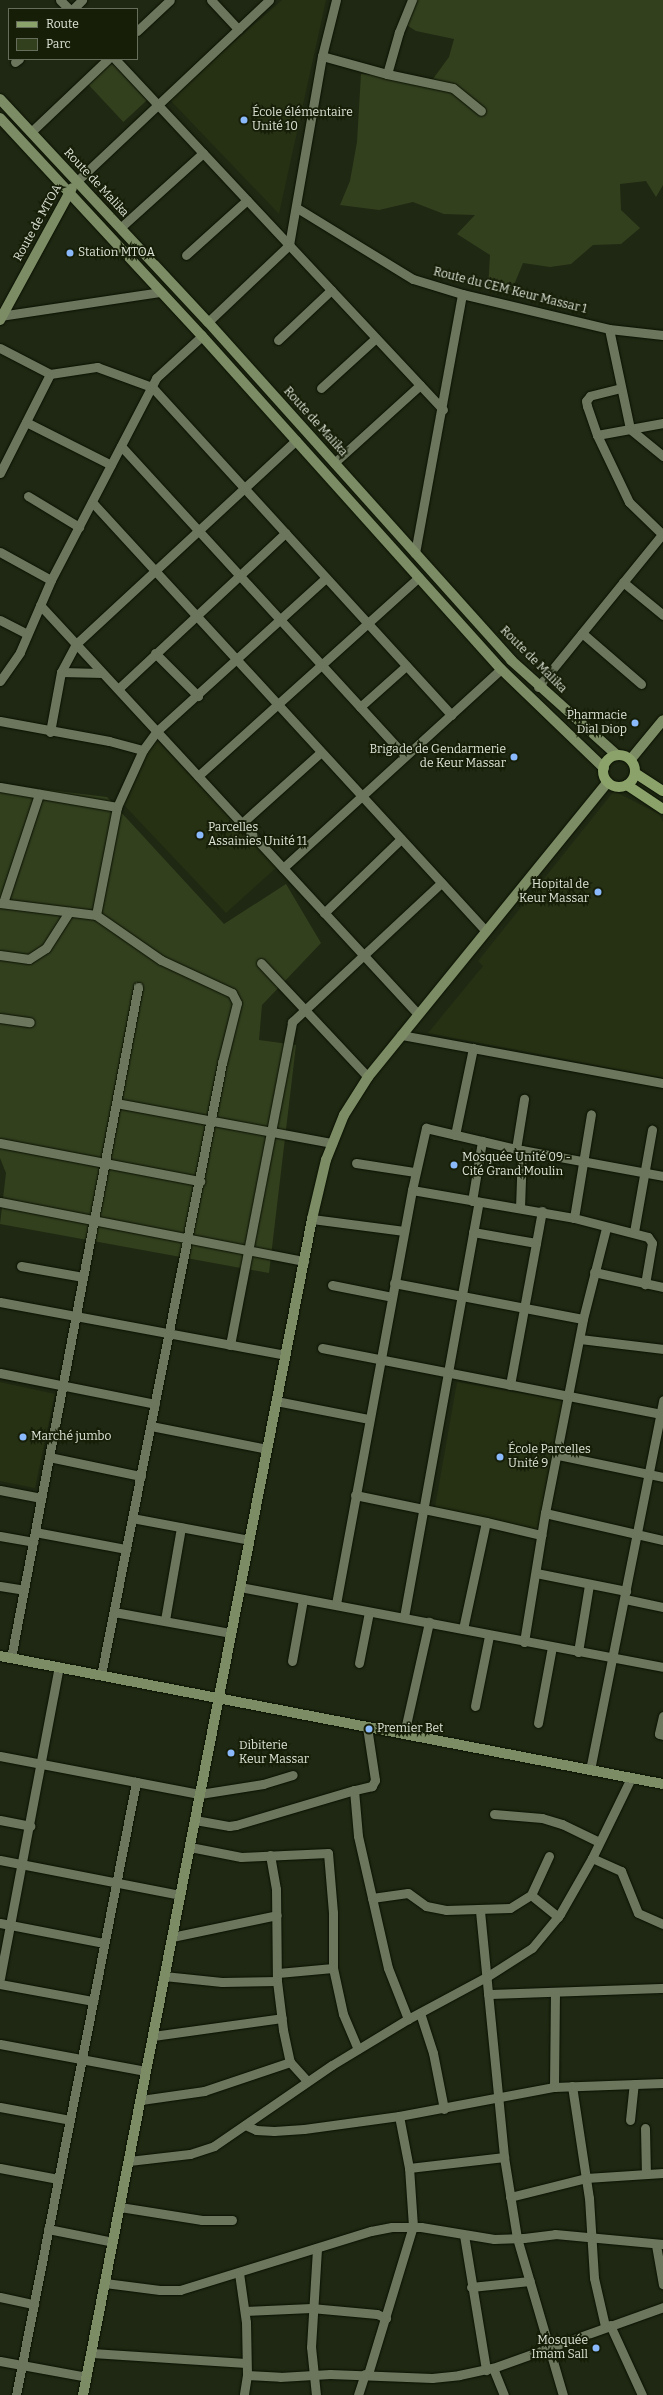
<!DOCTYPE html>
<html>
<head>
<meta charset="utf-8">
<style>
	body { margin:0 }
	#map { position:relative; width:663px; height:2395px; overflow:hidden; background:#1f2812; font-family:Bitter,serif }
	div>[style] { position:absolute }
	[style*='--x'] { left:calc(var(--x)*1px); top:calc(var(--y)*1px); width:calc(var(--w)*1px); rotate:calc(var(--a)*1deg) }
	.built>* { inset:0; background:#263013; transform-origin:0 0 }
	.green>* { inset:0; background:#33401e; transform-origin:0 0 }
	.roads { filter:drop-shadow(0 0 1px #091000) drop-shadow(0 0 1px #091000) }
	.street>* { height:9px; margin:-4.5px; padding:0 4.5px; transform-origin:4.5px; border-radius:4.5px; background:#6c765d }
	.secondary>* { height:10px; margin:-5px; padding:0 5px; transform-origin:5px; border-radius:5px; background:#7c8c64 }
	.primary>* { height:10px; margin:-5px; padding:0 5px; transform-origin:5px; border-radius:5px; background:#8ca26b }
	.primary>.ring { margin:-5px; padding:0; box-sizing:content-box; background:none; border:10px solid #8ca26b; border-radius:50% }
	.dots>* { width:11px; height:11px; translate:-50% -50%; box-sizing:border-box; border:2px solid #161e08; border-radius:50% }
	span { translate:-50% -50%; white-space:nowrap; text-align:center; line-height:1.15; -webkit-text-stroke:3.5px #161e08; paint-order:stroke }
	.poi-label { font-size:12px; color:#dee4d6 }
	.left { translate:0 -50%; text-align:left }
	.right { translate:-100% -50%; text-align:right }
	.street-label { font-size:12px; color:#dee4d6 }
	.legend { position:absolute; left:8px; top:8px; width:130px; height:52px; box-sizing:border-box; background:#161e08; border:1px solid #666d5a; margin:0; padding:5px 7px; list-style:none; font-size:12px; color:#dee4d6 }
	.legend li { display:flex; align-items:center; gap:8px; height:20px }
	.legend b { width:20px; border:1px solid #666d5a }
</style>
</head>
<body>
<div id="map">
	<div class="built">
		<div style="clip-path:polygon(282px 0,326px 0,279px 214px,169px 99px)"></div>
		<div style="clip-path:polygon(154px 737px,277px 867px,226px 913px,122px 803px)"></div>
		<div style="clip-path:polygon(614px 791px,659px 814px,663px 822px,663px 1078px,428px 1033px,483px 966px,478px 961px)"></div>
		<div style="clip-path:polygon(0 1382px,55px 1394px,35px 1488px,0 1481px)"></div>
		<div style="left:457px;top:1382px;width:112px;height:133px;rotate:10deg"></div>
	</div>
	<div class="green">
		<div style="clip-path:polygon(409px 0,663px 0,663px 185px,656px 197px,646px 181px,620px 184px,621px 210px,640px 228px,621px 244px,593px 245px,571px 264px,550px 267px,523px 263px,511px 292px,488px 289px,490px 255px,457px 234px,475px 215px,444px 214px,413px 202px,379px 210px,340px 205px,350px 181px,357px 142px,361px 74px,433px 79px,449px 57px,454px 39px,416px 31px,405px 24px)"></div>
		<div style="left:112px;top:63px;width:51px;height:32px;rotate:47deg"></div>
		<div style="clip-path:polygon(0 784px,107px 797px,224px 924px,286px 884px,321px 943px,262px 1005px,259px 1040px,296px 1045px,269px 1273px,0 1224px,6px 1173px,0 1158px)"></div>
	</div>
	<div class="roads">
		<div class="street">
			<div style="--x:60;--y:0;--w:13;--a:45"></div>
			<div style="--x:211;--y:0;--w:40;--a:47"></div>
			<div style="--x:73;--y:9;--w:13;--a:-45"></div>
			<div style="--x:137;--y:31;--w:45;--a:-43.2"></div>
			<div style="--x:322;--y:56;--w:67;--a:15.5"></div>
			<div style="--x:387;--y:74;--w:67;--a:12"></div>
			<div style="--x:453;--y:88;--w:36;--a:39"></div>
			<div style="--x:115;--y:59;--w:480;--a:46.9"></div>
			<div style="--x:15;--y:62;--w:5;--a:-37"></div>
			<div style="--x:387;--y:74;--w:44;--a:-74.1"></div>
			<div style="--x:399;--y:32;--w:35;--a:-68"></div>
			<div style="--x:31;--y:132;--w:106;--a:-43.5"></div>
			<div style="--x:77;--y:181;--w:264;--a:-43.3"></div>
			<div style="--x:297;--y:208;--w:136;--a:31.5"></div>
			<div style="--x:413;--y:279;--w:51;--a:17"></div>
			<div style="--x:462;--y:294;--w:151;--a:13.4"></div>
			<div style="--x:609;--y:329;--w:54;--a:6.3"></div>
			<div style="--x:120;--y:228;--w:112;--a:-42.1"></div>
			<div style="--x:186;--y:255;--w:82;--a:-42"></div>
			<div style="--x:0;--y:316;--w:163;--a:-8.5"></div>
			<div style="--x:208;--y:322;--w:112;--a:-43.5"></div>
			<div style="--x:289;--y:245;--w:192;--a:-80.1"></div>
			<div style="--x:322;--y:56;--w:58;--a:-76"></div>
			<div style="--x:609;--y:329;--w:102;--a:78.1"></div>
			<div style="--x:630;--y:429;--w:43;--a:39.3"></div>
			<div style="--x:278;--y:340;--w:73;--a:-43.3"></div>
			<div style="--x:0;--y:348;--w:56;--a:27.5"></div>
			<div style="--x:50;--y:374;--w:48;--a:-8.5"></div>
			<div style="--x:97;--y:367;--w:59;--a:20"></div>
			<div style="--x:152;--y:387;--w:444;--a:47.6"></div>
			<div style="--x:321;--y:388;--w:74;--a:-42.3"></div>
			<div style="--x:621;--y:388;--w:32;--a:166"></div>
			<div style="--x:590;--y:396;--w:6;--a:129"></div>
			<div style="--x:586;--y:401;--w:5;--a:79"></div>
			<div style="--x:587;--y:406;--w:31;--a:71"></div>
			<div style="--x:597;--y:435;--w:74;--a:64.5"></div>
			<div style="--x:629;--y:502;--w:47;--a:44.1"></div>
			<div style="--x:26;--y:422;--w:95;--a:26.8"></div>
			<div style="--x:597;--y:435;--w:67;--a:-10.3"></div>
			<div style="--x:121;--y:446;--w:420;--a:47.5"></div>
			<div style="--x:334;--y:463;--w:116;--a:-42.2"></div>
			<div style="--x:0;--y:473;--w:111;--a:-63.2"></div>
			<div style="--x:28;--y:496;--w:60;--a:31.3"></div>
			<div style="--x:92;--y:502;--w:582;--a:47.44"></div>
			<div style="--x:0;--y:552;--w:58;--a:28.8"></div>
			<div style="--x:415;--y:553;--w:263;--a:-79.7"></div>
			<div style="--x:623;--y:582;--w:52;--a:39.5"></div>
			<div style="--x:40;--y:605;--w:557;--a:47.26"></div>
			<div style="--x:0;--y:620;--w:29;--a:27"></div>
			<div style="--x:582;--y:633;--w:78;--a:40.8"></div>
			<div style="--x:155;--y:653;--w:61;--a:45"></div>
			<div style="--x:61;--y:672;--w:41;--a:1.4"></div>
			<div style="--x:0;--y:681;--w:35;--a:-55"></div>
			<div style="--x:20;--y:652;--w:78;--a:-66.7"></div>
			<div style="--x:51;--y:580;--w:228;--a:-62.5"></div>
			<div style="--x:156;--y:378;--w:62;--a:-42.4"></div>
			<div style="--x:538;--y:687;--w:198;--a:-50.9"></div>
			<div style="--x:118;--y:689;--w:229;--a:-43"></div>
			<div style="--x:360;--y:707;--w:62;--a:-41.7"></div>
			<div style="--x:0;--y:721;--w:111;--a:10.4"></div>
			<div style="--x:109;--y:741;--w:35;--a:15"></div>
			<div style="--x:143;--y:750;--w:24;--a:-54"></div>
			<div style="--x:157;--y:731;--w:228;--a:-42.2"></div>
			<div style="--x:50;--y:732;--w:61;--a:-79.6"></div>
			<div style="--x:61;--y:672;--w:32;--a:-62"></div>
			<div style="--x:76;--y:644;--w:300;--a:-42.8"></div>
			<div style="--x:198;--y:776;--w:297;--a:-42"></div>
			<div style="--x:0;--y:787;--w:119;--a:9.7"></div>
			<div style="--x:242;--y:823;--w:106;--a:-41.9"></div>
			<div style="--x:283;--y:868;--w:295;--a:-42.4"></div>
			<div style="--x:0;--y:903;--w:97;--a:7.1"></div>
			<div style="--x:96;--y:915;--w:110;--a:-79"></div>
			<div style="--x:117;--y:807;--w:63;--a:-65.5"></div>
			<div style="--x:3;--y:903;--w:115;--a:-71.7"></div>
			<div style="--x:324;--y:913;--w:107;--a:-43.9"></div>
			<div style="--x:96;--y:915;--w:79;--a:34.7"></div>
			<div style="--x:161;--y:960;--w:78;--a:24.9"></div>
			<div style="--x:232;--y:993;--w:11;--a:63"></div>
			<div style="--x:237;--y:1003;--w:62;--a:104"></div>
			<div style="--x:222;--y:1063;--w:624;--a:101.18"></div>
			<div style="--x:0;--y:955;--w:29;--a:8"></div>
			<div style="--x:29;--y:959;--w:20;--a:-33"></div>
			<div style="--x:46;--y:948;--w:43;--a:-57.4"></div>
			<div style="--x:261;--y:963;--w:156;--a:46.8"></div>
			<div style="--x:0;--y:1018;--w:30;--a:8"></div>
			<div style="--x:401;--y:1035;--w:266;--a:10.4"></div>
			<div style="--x:116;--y:1103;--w:220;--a:10.5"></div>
			<div style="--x:455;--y:1135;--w:89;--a:-78.3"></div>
			<div style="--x:0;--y:1143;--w:204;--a:10.8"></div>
			<div style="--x:516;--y:1149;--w:51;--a:-80.9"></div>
			<div style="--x:356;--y:1163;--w:60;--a:8.7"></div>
			<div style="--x:412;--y:1190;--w:164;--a:9.8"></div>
			<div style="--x:574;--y:1218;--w:76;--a:14.4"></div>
			<div style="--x:648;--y:1237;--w:7;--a:56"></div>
			<div style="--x:652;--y:1243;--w:42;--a:99.7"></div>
			<div style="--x:472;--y:1201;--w:61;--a:-80.5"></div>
			<div style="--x:0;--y:1202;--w:310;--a:11"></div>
			<div style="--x:520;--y:1208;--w:58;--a:-88"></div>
			<div style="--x:574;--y:1218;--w:105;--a:-80.7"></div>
			<div style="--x:312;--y:1219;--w:93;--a:7.4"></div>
			<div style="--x:473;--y:1232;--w:64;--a:9.9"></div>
			<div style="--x:634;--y:1232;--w:104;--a:-80"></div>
			<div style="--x:21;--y:1266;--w:63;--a:10.1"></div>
			<div style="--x:594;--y:1272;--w:71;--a:12.3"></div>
			<div style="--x:394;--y:1283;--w:192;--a:10.8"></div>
			<div style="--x:332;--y:1285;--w:61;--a:11.3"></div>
			<div style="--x:0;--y:1302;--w:290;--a:10.5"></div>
			<div style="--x:580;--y:1339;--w:84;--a:6.9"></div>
			<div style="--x:230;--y:1345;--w:329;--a:-79.1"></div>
			<div style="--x:292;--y:1022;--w:204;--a:-43"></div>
			<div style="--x:322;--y:1348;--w:347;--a:11"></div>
			<div style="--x:0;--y:1373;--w:158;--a:11.3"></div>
			<div style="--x:510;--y:1385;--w:177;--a:-79.6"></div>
			<div style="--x:276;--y:1401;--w:95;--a:11"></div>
			<div style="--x:151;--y:1426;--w:118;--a:11.2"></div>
			<div style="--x:558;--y:1455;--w:107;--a:11.8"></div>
			<div style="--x:49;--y:1457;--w:94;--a:11.7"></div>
			<div style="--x:0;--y:1490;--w:42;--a:11"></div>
			<div style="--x:355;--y:1495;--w:134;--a:11.6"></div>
			<div style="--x:545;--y:1513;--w:121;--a:12.9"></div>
			<div style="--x:132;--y:1518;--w:119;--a:10.6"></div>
			<div style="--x:35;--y:1532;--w:93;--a:10.6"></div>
			<div style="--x:0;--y:1536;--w:34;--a:10"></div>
			<div style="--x:536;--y:1573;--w:92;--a:11.3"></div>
			<div style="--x:0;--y:1586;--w:24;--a:9"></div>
			<div style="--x:240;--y:1587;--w:430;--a:10.7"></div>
			<div style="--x:625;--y:1599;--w:39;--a:12"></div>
			<div style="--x:336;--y:1604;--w:421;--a:-79.6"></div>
			<div style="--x:412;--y:1190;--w:64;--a:-77.3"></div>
			<div style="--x:426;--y:1128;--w:92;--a:13.1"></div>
			<div style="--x:516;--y:1149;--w:149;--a:10.4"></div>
			<div style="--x:114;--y:1612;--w:119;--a:10.2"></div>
			<div style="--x:404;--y:1617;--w:422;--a:-79.8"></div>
			<div style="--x:165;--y:1620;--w:94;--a:-80.2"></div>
			<div style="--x:463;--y:1629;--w:109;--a:-77.9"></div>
			<div style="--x:486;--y:1522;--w:57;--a:13.3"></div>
			<div style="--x:524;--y:1642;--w:131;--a:-80.8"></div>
			<div style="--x:545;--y:1513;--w:198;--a:-78.9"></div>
			<div style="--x:583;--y:1319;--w:94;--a:-75.8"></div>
			<div style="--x:578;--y:1652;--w:68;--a:-80.7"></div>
			<div style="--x:11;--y:1658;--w:683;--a:-79.28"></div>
			<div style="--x:292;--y:1661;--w:63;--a:-79.9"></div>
			<div style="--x:359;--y:1663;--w:52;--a:-78.9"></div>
			<div style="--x:475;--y:1706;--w:71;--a:-78.7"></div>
			<div style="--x:663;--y:1716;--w:18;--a:103"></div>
			<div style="--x:659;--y:1734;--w:4;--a:14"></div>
			<div style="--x:538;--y:1723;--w:77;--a:-79.6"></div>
			<div style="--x:367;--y:1727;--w:54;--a:81.4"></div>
			<div style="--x:375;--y:1780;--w:7;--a:117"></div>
			<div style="--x:372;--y:1786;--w:18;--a:167"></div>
			<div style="--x:354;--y:1790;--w:46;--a:85"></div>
			<div style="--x:358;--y:1836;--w:135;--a:77.2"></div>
			<div style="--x:388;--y:1968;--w:55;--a:68.6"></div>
			<div style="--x:404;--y:1734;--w:115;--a:-77.4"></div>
			<div style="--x:0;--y:1756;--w:204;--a:10.8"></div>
			<div style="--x:200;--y:1794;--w:64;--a:-9"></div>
			<div style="--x:263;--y:1784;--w:31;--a:-17"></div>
			<div style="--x:590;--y:1770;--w:377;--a:-78.8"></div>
			<div style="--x:494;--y:1814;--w:48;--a:4.8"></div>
			<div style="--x:542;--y:1818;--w:21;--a:17"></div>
			<div style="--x:562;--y:1824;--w:41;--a:25.9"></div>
			<div style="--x:0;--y:1820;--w:31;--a:11"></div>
			<div style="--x:195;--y:1820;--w:35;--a:10"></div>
			<div style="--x:229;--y:1826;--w:7;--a:-8"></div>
			<div style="--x:236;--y:1825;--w:123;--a:-16.5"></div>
			<div style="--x:190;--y:1847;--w:52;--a:11.1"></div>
			<div style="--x:241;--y:1857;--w:87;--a:-2.6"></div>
			<div style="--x:328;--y:1853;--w:60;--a:85.2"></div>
			<div style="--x:333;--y:1913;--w:55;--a:90"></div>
			<div style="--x:333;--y:1968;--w:47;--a:77.7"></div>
			<div style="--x:343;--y:2014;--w:38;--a:67"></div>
			<div style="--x:270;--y:1855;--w:35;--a:80"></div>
			<div style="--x:276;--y:1889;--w:92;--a:89.4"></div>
			<div style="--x:277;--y:1981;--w:49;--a:83"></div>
			<div style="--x:283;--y:2030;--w:33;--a:78"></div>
			<div style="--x:290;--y:2062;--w:25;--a:48"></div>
			<div style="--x:592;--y:1858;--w:32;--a:24"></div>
			<div style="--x:621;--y:1871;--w:45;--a:68"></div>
			<div style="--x:638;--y:1913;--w:27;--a:24"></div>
			<div style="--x:0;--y:1860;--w:183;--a:11"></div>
			<div style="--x:531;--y:1895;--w:35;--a:39"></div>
			<div style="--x:372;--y:1898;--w:36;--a:-8"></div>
			<div style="--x:408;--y:1893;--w:22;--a:36"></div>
			<div style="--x:426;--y:1906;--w:20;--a:11"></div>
			<div style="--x:446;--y:1910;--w:64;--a:-1.8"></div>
			<div style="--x:510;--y:1908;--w:25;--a:-32"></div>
			<div style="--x:531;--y:1895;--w:43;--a:-65.2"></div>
			<div style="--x:480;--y:1911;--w:247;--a:84.4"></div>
			<div style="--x:504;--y:2157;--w:82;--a:80.9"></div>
			<div style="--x:517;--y:2238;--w:164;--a:73.7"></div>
			<div style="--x:0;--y:1923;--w:106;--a:10.9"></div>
			<div style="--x:172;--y:1937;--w:107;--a:-11.8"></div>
			<div style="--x:278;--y:1973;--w:55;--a:-5.2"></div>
			<div style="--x:164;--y:1976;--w:58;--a:5.9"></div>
			<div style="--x:222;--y:1982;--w:55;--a:-1"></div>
			<div style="--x:0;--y:1978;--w:317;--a:-79.3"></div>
			<div style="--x:0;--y:1984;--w:95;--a:10.4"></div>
			<div style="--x:488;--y:1994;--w:175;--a:-2"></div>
			<div style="--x:420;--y:2013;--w:42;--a:72"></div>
			<div style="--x:433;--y:2053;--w:57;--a:78.9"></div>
			<div style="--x:153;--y:2036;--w:130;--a:-7.9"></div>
			<div style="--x:0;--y:2044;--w:148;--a:10.5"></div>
			<div style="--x:572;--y:2086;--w:113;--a:81.4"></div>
			<div style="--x:589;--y:2198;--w:80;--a:86.4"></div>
			<div style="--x:594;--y:2278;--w:49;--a:77.1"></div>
			<div style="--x:554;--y:2087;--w:95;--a:-89.4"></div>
			<div style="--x:141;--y:2100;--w:64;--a:-8.1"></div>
			<div style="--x:204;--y:2091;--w:91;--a:-18.6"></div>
			<div style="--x:0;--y:2107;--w:71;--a:10.5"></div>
			<div style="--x:630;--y:2120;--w:36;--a:-84"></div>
			<div style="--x:245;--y:2125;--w:12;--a:24"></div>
			<div style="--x:256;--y:2130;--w:18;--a:3"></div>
			<div style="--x:274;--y:2131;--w:30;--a:-4"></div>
			<div style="--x:304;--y:2129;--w:96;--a:-7.8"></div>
			<div style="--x:399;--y:2116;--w:158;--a:-10.6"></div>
			<div style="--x:554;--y:2087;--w:109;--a:-2.1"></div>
			<div style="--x:645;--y:2128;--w:46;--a:88.8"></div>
			<div style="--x:129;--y:2161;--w:61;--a:-6.5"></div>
			<div style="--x:190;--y:2154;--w:25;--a:-18"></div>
			<div style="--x:214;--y:2146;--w:143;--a:-34.5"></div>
			<div style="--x:332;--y:2065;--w:89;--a:-31.2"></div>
			<div style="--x:408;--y:2019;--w:91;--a:-28.3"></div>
			<div style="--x:488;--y:1976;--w:52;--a:-32.5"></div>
			<div style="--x:532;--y:1948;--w:44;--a:-50.5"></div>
			<div style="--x:560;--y:1914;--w:64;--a:-60.3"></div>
			<div style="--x:592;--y:1858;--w:89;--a:-64"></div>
			<div style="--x:0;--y:2168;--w:59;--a:10.7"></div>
			<div style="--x:409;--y:2168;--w:96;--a:-6.6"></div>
			<div style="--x:510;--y:2197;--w:78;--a:-14"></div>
			<div style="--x:586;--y:2178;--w:77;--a:-3.7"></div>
			<div style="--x:120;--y:2207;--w:83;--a:9"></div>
			<div style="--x:202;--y:2220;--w:30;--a:0"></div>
			<div style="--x:48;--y:2229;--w:66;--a:11.3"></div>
			<div style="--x:464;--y:2235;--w:137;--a:80.7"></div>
			<div style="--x:656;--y:2245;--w:40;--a:80"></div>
			<div style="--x:239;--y:2273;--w:49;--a:81.9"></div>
			<div style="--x:246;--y:2322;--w:53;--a:88.9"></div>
			<div style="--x:247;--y:2375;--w:20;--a:99"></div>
			<div style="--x:105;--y:2283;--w:55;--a:7.3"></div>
			<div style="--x:160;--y:2290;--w:20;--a:0"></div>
			<div style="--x:180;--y:2290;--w:200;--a:-17.2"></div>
			<div style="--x:371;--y:2231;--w:21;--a:-11"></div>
			<div style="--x:392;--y:2227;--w:29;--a:0"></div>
			<div style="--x:421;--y:2227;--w:74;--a:9.3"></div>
			<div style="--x:494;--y:2239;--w:30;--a:-2"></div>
			<div style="--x:524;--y:2238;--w:31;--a:-7"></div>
			<div style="--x:555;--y:2234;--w:108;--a:5.3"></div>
			<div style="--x:471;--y:2287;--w:59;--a:-5.8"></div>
			<div style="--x:0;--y:2297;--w:35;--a:12"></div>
			<div style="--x:245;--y:2311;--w:66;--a:-2.6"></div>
			<div style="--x:311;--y:2308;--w:66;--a:5.2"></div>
			<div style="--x:377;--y:2314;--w:10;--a:24"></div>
			<div style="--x:610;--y:2325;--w:77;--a:65.4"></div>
			<div style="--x:92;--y:2353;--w:154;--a:3.7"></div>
			<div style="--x:0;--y:2361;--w:88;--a:10.4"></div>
			<div style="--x:493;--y:2368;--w:29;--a:68"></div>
			<div style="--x:368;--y:2374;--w:155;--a:-73.1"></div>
			<div style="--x:413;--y:2226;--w:58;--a:-93.9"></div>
			<div style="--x:409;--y:2168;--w:53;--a:-100.9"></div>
			<div style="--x:247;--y:2375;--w:33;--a:3"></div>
			<div style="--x:280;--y:2377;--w:50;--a:-3.4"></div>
			<div style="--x:330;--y:2374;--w:102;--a:2.2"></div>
			<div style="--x:432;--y:2378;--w:27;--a:-6"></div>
			<div style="--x:459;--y:2375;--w:35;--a:-12"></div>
			<div style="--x:493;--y:2368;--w:181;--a:-19.7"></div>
			<div style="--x:16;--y:2395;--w:625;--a:-78.92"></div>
			<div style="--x:316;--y:2395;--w:48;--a:-95.9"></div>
			<div style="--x:311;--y:2347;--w:98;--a:-86.5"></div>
			<div style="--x:358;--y:2395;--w:22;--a:-72"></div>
		</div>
		<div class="secondary">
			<div style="--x:0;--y:99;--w:305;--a:47"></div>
			<div style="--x:208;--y:322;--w:454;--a:48.1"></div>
			<div style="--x:511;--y:660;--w:142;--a:41.9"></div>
			<div style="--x:0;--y:118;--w:297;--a:47.2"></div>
			<div style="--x:202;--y:336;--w:448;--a:48.1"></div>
			<div style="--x:501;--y:669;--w:143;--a:43.9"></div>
			<div style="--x:0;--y:320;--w:150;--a:-61.4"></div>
			<div style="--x:631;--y:759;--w:50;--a:-50.6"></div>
			<div style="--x:0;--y:1656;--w:675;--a:10.93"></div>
			<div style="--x:83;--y:2395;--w:1198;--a:-78.98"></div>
			<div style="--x:312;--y:1219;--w:61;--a:-76.7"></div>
			<div style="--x:326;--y:1160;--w:48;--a:-68.2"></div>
			<div style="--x:344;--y:1115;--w:45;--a:-57.7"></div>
			<div style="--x:368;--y:1077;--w:380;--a:-50.9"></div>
		</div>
		<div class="primary">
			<div class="ring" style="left:603px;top:755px;width:22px;height:22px"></div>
			<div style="--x:635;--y:773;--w:33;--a:33"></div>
			<div style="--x:627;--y:785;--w:43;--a:33.7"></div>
		</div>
	</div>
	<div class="dots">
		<div style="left:244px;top:120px;background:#8abafc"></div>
		<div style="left:70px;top:253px;background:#8abafc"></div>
		<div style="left:635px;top:723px;background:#8abafc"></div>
		<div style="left:514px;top:757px;background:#8abafc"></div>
		<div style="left:200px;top:835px;background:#8abafc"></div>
		<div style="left:598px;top:892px;background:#8abafc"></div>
		<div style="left:454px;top:1165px;background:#8abafc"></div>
		<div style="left:23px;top:1437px;background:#8abafc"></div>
		<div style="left:500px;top:1457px;background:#8abafc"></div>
		<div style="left:369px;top:1729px;background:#8abafc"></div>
		<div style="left:231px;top:1753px;background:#8abafc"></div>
		<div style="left:596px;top:2348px;background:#8abafc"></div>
	</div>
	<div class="poi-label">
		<span class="left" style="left:252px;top:120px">École élémentaire<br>Unité 10</span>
		<span class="left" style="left:78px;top:253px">Station MTOA</span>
		<span class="right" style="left:627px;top:723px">Pharmacie<br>Dial Diop</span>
		<span class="right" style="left:506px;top:757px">Brigade de Gendarmerie<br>de Keur Massar</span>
		<span class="left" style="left:208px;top:835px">Parcelles<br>Assainies Unité 11</span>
		<span class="right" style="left:589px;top:892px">Hopital de<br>Keur Massar</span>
		<span class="left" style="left:462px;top:1165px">Mosquée Unité 09 -<br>Cité Grand Moulin</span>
		<span class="left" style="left:31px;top:1437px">Marché jumbo</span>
		<span class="left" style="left:508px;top:1457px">École Parcelles<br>Unité 9</span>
		<span class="left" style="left:377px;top:1729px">Premier Bet</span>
		<span class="left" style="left:239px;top:1753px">Dibiterie<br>Keur Massar</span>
		<span class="right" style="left:588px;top:2348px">Mosquée<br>Imam Sall</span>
	</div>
	<div class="street-label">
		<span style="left:96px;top:183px;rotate:47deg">Route de Malika</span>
		<span style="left:38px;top:223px;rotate:-61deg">Route de MTOA</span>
		<span style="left:510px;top:291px;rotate:14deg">Route du CEM Keur Massar 1</span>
		<span style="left:315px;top:422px;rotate:48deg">Route de Malika</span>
		<span style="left:533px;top:660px;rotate:45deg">Route de Malika</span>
	</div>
	<ul class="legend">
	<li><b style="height:5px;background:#8ca26b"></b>Route</li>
	<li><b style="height:11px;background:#33401e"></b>Parc</li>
	</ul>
</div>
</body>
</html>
